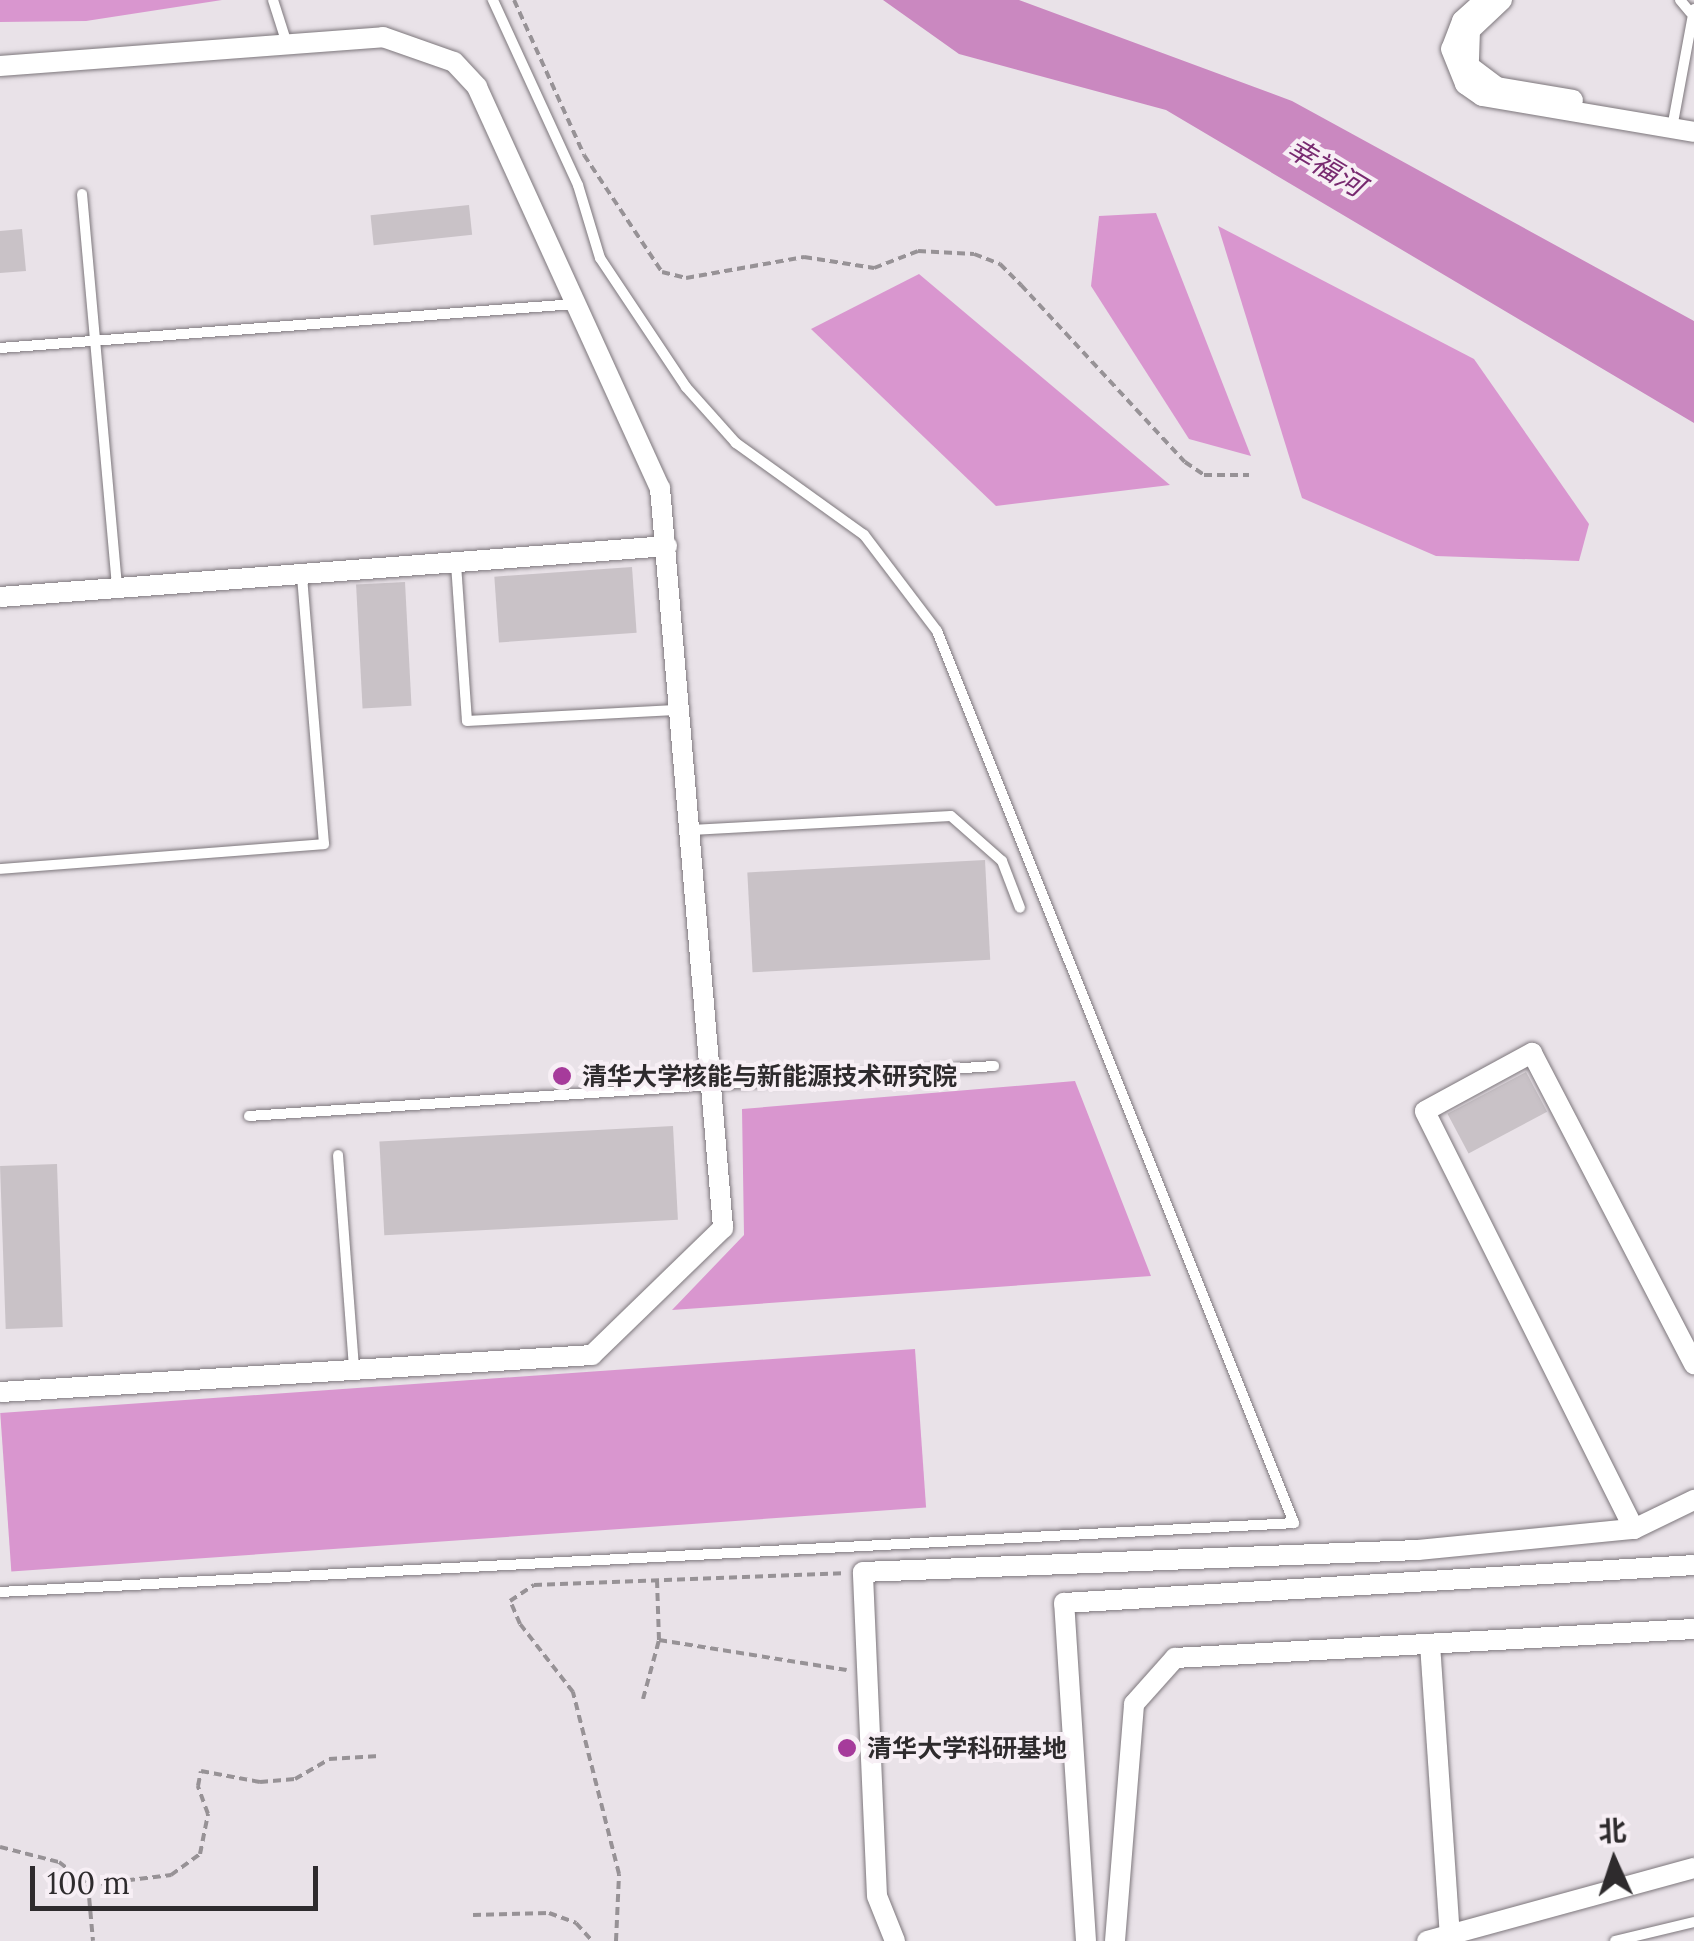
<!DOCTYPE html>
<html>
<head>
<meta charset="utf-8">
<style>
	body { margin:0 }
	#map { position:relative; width:1694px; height:1941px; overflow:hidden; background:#e9e2e8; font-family:Lora,"Noto Sans SC",serif }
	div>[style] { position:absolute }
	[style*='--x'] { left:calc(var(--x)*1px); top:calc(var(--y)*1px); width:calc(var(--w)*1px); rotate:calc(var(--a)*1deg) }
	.forest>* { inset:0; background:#d996cf; transform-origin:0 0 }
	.water>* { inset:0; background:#ca88c0 }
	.building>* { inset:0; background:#c9c2c7; transform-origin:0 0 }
	.path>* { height:4px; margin-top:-2px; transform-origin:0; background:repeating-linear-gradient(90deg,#979296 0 8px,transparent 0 13px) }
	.roads { filter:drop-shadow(0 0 2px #7d777c) drop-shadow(0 0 2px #7d777c) }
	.lane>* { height:10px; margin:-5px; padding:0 5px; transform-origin:5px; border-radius:5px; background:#fff }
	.street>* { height:20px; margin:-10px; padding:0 10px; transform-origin:10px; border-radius:10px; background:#fff }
	.dots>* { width:28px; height:28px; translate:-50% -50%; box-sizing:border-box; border:5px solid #f7eff5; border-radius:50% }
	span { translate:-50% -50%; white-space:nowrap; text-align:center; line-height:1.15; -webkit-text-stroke:8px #f7eff5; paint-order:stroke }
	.poi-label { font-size:25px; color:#2e2b2d; font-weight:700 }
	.left { translate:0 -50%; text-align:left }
	.water-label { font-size:28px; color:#782a70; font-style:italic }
	.north { position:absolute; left:1564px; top:1811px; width:100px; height:100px; -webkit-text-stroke:8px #f7eff5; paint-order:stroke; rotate:357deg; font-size:28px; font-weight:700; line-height:40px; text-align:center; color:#2e2b2d }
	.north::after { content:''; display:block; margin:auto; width:35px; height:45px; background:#2e2b2d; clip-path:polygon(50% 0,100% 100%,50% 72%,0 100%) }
	.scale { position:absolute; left:30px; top:1866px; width:288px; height:45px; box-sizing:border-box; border:5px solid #2e2b2d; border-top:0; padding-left:12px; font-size:30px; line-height:35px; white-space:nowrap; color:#2e2b2d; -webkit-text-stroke:8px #f7eff5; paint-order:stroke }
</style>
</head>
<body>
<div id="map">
	<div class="forest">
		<div style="clip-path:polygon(0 0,222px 0,86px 21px,0 22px)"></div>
		<div style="clip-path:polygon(1156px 213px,1251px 456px,1189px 439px,1091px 286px,1099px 216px)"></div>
		<div style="clip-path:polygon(1218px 226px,1474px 359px,1589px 524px,1579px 561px,1436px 556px,1302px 498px)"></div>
		<div style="clip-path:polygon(919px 274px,1170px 485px,996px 506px,811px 329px)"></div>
		<div style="clip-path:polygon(1075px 1081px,1151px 1276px,672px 1310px,744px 1235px,742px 1109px)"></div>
		<div style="left:915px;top:1349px;width:159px;height:917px;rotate:86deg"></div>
	</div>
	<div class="water">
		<div style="clip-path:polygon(883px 0,1019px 0,1292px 101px,1694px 321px,1694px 423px,1166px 110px,959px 54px)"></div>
	</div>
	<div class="building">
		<div style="left:469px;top:205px;width:30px;height:99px;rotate:84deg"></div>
		<div style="clip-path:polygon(22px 229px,26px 271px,0 273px,0 231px)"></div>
		<div style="left:632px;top:567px;width:66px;height:138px;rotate:86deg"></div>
		<div style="left:405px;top:582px;width:124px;height:49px;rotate:87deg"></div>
		<div style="left:985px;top:860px;width:100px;height:238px;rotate:87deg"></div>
		<div style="left:1526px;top:1072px;width:45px;height:89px;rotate:62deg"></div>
		<div style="left:673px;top:1126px;width:94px;height:294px;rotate:87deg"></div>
		<div style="left:57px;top:1164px;width:163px;height:57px;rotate:88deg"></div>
	</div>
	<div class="path">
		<div style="--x:514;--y:0;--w:170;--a:65.7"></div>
		<div style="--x:584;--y:155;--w:141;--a:56.3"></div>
		<div style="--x:662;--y:272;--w:25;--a:14"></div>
		<div style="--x:686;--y:278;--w:120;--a:-10.1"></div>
		<div style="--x:804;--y:257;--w:71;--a:8.9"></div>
		<div style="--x:874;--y:268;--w:47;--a:-21.1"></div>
		<div style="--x:918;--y:251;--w:56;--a:3.1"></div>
		<div style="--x:974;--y:254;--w:28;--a:21"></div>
		<div style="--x:1000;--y:264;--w:30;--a:45"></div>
		<div style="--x:1021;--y:285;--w:241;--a:47.2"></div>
		<div style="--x:1185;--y:462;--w:23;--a:34"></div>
		<div style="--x:1204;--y:475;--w:45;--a:0"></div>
		<div style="--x:657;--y:1580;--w:60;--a:88.1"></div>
		<div style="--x:643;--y:1699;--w:61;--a:-74.8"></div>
		<div style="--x:659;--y:1640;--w:190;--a:9.1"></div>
		<div style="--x:0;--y:1847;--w:61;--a:14.3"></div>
		<div style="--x:59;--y:1862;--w:37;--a:38"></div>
		<div style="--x:88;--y:1885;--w:56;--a:84.9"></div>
		<div style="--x:88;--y:1885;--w:84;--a:-6.9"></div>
		<div style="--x:171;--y:1875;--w:36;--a:-36"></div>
		<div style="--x:200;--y:1854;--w:41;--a:-78.7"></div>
		<div style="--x:208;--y:1814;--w:30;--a:-110"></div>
		<div style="--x:198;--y:1786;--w:15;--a:-79"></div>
		<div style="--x:201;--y:1771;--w:60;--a:10.6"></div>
		<div style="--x:260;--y:1782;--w:35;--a:-5"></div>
		<div style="--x:295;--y:1779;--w:39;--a:-30"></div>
		<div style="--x:329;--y:1759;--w:50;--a:-3.4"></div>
		<div style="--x:473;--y:1915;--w:76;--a:-1.5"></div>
		<div style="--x:549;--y:1913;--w:29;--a:20"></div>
		<div style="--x:576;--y:1923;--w:24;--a:48"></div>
		<div style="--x:616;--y:1941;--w:67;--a:-87.4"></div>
		<div style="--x:619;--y:1874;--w:188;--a:-104.2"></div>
		<div style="--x:573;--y:1692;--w:86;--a:-127.9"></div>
		<div style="--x:520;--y:1624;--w:25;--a:-113"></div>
		<div style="--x:510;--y:1601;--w:29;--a:-34"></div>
		<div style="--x:534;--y:1585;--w:309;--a:-2.2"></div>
	</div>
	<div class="roads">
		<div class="lane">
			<div style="--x:273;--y:0;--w:46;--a:72.3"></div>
			<div style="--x:1680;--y:0;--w:16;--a:50"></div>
			<div style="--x:1672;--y:128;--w:121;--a:-79.5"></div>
			<div style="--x:82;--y:194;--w:396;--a:84.9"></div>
			<div style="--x:0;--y:348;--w:576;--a:-4.38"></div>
			<div style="--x:456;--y:564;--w:157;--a:86"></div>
			<div style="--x:467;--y:721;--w:213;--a:-3"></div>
			<div style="--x:691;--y:830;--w:260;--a:-3.1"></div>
			<div style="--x:951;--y:816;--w:68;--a:41.4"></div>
			<div style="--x:1002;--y:861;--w:50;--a:69"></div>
			<div style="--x:0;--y:869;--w:325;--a:-4.4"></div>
			<div style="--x:324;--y:844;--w:270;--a:-94.7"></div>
			<div style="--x:249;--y:1116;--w:747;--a:-3.84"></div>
			<div style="--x:338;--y:1155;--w:213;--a:85.7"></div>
			<div style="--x:0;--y:1592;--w:1296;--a:-3.05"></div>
			<div style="--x:1294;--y:1523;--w:961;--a:-111.81"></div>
			<div style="--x:937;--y:631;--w:121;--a:-127.2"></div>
			<div style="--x:864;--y:535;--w:158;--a:-144.3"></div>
			<div style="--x:736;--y:443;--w:75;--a:-131.8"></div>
			<div style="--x:686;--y:387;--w:155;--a:-123.7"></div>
			<div style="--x:600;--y:258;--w:76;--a:-106.8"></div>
			<div style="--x:578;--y:185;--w:204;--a:-114.7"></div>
			<div style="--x:1615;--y:1941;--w:81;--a:-13.5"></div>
		</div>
		<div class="street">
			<div style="--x:1485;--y:0;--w:31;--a:138"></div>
			<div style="--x:1462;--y:21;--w:30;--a:111"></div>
			<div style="--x:1451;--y:49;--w:38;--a:68"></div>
			<div style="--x:1465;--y:84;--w:21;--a:35"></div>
			<div style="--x:1482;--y:96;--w:215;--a:9.6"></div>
			<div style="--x:1502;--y:0;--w:44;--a:136.8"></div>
			<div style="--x:1470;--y:30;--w:36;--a:92"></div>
			<div style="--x:1469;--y:66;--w:35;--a:37"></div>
			<div style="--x:1497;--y:87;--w:77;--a:9.7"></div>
			<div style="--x:0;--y:66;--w:384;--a:-4.3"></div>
			<div style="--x:383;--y:37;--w:75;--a:19.4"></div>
			<div style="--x:454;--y:62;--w:34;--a:47"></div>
			<div style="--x:477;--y:87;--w:441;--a:65.5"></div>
			<div style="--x:660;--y:488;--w:743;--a:85.13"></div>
			<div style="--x:723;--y:1228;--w:182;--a:135.9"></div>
			<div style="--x:592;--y:1355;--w:593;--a:176.42"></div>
			<div style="--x:0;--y:597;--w:669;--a:-4.37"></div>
			<div style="--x:1634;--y:1529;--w:467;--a:-116.6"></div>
			<div style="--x:1425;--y:1111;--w:122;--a:-28.5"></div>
			<div style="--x:1532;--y:1053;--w:351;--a:62.5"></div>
			<div style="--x:1430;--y:1644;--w:292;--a:86.1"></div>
			<div style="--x:895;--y:1941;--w:48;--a:-111.8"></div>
			<div style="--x:877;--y:1896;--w:324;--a:-92.5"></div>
			<div style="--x:863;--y:1572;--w:555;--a:-2.27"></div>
			<div style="--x:1418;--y:1550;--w:217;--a:-5.6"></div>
			<div style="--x:1634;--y:1529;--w:67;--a:-25.8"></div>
			<div style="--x:1086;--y:1941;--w:339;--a:-93.7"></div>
			<div style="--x:1064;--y:1603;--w:631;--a:-3.45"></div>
			<div style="--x:1115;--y:1941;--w:238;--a:-85.4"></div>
			<div style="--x:1134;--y:1704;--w:62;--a:-48.3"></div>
			<div style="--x:1175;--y:1658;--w:520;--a:-3.2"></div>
			<div style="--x:1427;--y:1941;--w:277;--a:-15.3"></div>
		</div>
	</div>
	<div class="dots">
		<div style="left:562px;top:1076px;background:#a63b9b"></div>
		<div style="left:847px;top:1748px;background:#a63b9b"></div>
	</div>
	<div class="poi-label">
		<span class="left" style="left:582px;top:1076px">清华大学核能与新能源技术研究院</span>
		<span class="left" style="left:867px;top:1748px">清华大学科研基地</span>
	</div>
	<div class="water-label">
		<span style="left:1326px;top:167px;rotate:31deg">幸福河</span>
	</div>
	<div class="north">北</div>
	<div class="scale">100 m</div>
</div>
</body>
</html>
